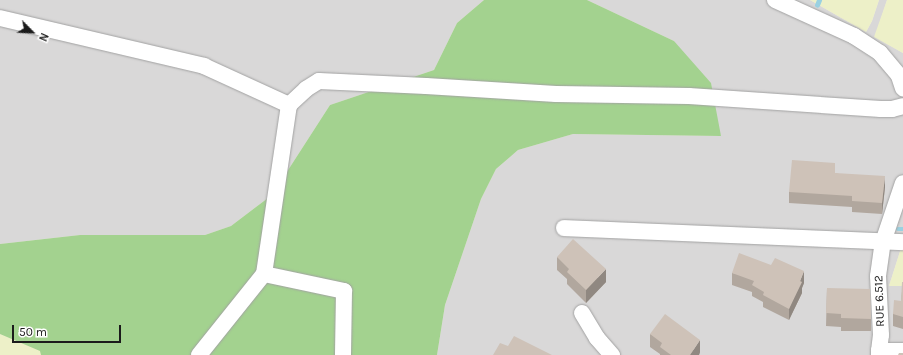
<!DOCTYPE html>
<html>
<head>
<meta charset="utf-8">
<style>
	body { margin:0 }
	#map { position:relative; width:903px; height:355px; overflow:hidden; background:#eee9df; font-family:Karla,sans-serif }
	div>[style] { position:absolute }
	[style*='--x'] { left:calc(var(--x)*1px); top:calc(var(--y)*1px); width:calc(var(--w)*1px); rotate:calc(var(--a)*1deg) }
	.residential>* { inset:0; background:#d9d8d8 }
	.farmland>* { inset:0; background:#edf0c8 }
	.forest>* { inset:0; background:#a3d28f }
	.stream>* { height:4.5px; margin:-2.25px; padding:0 2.25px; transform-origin:2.25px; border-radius:2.25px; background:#9ad1e1 }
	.roads { filter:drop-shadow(0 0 1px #a2a2a2) drop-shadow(0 0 1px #a2a2a2) }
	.street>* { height:16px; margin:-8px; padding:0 8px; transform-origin:8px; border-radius:8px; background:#fff }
	.wall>* { inset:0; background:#b1a79e }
	.shaded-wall>* { inset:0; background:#908881 }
	.building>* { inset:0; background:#cec2b8 }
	span { translate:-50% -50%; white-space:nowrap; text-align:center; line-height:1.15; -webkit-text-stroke:4px #fff; paint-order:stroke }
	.street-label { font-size:12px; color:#1b1b1b }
	.north { position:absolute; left:12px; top:12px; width:40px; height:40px; -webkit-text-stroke:3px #fff; paint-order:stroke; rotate:114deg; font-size:11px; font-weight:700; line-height:16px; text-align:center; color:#1b1b1b }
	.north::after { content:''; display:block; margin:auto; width:14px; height:18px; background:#1b1b1b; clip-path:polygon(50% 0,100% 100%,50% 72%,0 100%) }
	.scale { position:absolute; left:12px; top:325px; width:109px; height:18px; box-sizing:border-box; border:2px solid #1b1b1b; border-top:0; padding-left:5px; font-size:12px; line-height:14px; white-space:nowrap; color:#1b1b1b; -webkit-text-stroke:3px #fff; paint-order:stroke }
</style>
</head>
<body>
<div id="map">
	<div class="residential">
		<div style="clip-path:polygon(0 0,484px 0,457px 23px,434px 70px,330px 105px,272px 195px,231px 226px,205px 235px,80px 235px,0 244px)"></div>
		<div style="clip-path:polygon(587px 0,810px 0,866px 32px,872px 21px,879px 0,887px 0,875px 37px,903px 53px,903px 242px,889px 286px,903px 286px,903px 355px,437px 355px,445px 305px,481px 199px,496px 169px,518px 150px,573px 134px,721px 136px,674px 41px)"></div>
	</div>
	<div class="farmland">
		<div style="clip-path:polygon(810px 0,879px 0,872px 21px,866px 32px)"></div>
		<div style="clip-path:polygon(887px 0,903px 0,903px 53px,874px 37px)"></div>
		<div style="clip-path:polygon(903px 242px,903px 286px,889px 286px)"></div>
		<div style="clip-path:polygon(0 334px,41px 351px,41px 355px,0 355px)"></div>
	</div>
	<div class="forest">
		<div style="clip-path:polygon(484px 0,587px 0,674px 41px,711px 83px,721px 136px,573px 134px,518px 150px,496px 169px,481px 199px,445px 305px,437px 355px,41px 355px,40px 351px,0 334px,0 244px,80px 235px,205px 235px,231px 226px,272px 195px,330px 105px,434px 70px,457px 23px)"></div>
	</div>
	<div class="stream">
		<div style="--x:817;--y:5;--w:5;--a:-68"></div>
		<div style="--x:898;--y:229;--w:5;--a:0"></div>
	</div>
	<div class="roads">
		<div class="street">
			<div style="--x:775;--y:0;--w:87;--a:24.5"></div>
			<div style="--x:854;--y:36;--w:31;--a:33"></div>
			<div style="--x:880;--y:53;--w:30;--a:50"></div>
			<div style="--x:899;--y:76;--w:13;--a:72"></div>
			<div style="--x:0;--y:18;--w:210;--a:13.2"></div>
			<div style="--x:204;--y:66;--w:94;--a:24.6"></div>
			<div style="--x:564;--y:228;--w:339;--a:2.4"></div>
			<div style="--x:264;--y:274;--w:82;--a:12"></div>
			<div style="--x:344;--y:291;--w:64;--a:90.9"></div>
			<div style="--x:582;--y:313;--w:29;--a:59"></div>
			<div style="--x:597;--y:338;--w:23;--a:49"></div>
			<div style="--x:879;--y:351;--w:16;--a:-83"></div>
			<div style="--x:881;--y:335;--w:59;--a:-92.9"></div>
			<div style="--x:878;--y:276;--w:34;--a:-82"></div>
			<div style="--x:883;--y:242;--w:62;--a:-71.3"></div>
			<div style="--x:199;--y:355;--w:104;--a:-51.3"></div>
			<div style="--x:264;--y:274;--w:171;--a:-81.6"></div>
			<div style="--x:289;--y:105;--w:23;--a:-43"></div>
			<div style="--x:306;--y:89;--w:15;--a:-32"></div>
			<div style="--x:319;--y:81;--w:107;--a:2.7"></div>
			<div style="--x:426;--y:86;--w:130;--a:3.5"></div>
			<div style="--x:556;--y:94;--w:133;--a:0.9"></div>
			<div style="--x:689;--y:96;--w:192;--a:3.9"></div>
			<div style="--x:881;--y:109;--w:11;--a:0"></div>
			<div style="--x:892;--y:109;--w:11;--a:-15"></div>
			<div style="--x:879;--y:355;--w:4;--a:-90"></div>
			<div style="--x:879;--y:351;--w:24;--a:0"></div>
		</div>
	</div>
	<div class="wall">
		<div style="clip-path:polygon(835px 173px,885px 187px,882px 214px,852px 212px,852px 207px,789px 203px,789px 192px)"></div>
		<div style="clip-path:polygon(557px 257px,606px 282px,586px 303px,567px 284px,567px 279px,557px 270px)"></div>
		<div style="clip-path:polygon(732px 273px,804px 283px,802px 288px,802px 293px,789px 320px,763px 307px,763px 302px,752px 296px,752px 292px,732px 285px)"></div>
		<div style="clip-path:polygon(903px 282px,903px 329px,893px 326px,893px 314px,901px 301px)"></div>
		<div style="clip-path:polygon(827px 288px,871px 319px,871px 331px,841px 331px,841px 327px,826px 326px)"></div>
		<div style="clip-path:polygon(650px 334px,700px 352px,699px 355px,660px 355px,660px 354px,650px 347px)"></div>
	</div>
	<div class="shaded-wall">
		<div style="clip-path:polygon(885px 176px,885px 187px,882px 214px,882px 203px)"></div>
		<div style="clip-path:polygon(606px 269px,606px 282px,586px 303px,586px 290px)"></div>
		<div style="clip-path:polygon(804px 271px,804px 283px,802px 288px,802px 293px,789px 320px,789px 309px)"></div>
		<div style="clip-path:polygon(700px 340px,700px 352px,699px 355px,690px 355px)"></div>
	</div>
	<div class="building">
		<div style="clip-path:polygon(792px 160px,835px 163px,835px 173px,885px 176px,882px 203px,852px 201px,852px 196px,789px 192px)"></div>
		<div style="clip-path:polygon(573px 239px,606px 269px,586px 290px,567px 272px,569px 269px,557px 257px)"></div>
		<div style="clip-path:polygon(739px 253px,771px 265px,775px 258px,804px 271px,800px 281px,802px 282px,789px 309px,763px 295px,764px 292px,752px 285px,754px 281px,732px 273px)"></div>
		<div style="clip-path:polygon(902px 282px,903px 282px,903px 317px,893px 314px,894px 300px,901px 301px)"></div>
		<div style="clip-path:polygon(827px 288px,870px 289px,871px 319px,841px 318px,841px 314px,826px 313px)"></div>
		<div style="clip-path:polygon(665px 314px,700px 340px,690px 355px,671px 355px,660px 347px,662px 343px,650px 334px)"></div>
		<div style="clip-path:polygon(514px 336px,552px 355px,493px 355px,500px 343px,508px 346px)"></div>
		<div style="clip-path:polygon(899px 353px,903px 353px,903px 355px,898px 355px)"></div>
	</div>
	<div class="street-label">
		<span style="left:880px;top:301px;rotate:-92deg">RUE 6.512</span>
	</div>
	<div class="north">N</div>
	<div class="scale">50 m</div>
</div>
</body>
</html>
